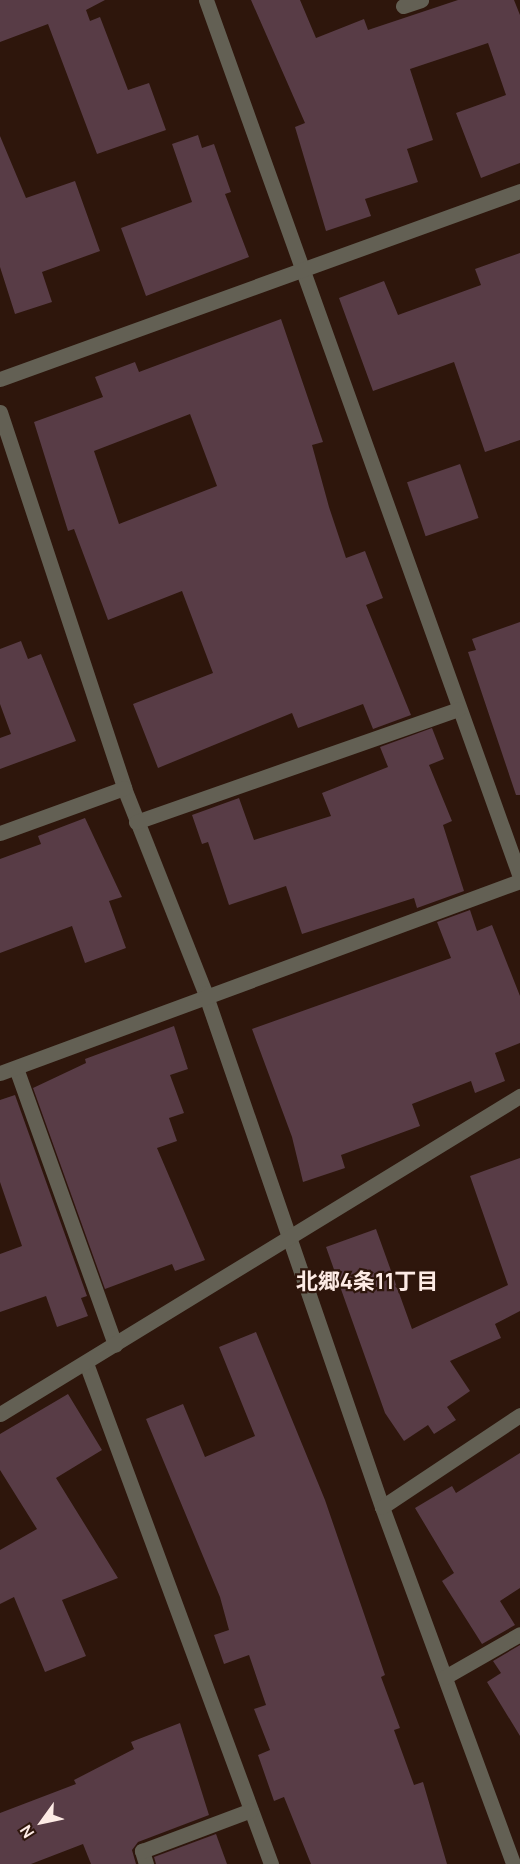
<!DOCTYPE html>
<html>
<head>
<meta charset="utf-8">
<style>
	body { margin:0 }
	#map { position:relative; width:520px; height:1864px; overflow:hidden; background:#2e160c; font-family:Manrope,"Noto Sans JP",sans-serif }
	div>[style] { position:absolute }
	[style*='--x'] { left:calc(var(--x)*1px); top:calc(var(--y)*1px); width:calc(var(--w)*1px); rotate:calc(var(--a)*1deg) }
	.building>* { inset:0; background:#583c46; transform-origin:0 0 }
	.service>* { height:15px; margin:-7.5px; padding:0 7.5px; transform-origin:7.5px; border-radius:7.5px; background:#636054 }
	.minor>* { height:15px; margin:-7.5px; padding:0 7.5px; transform-origin:7.5px; border-radius:7.5px; background:#636054 }
	span { translate:-50% -50%; white-space:nowrap; text-align:center; line-height:1.15; -webkit-text-stroke:4.5px #2e160c; paint-order:stroke }
	.neighbourhood-label { font-size:22px; color:#fdebe5; font-weight:700 }
	.north { position:absolute; left:12px; top:1792px; width:60px; height:60px; -webkit-text-stroke:4px #2e160c; paint-order:stroke; rotate:237deg; font-size:16px; font-weight:700; line-height:24px; text-align:center; color:#fdebe5 }
	.north::after { content:''; display:block; margin:auto; width:21px; height:27px; background:#fdebe5; clip-path:polygon(50% 0,100% 100%,50% 72%,0 100%) }
</style>
</head>
<body>
<div id="map">
	<div class="building">
		<div style="clip-path:polygon(0 0,105px 0,86px 10px,90px 21px,100px 17px,128px 90px,149px 83px,166px 130px,97px 154px,48px 24px,0 42px)"></div>
		<div style="clip-path:polygon(251px 0,300px 0,316px 38px,364px 19px,368px 30px,458px 0,514px 0,520px 15px,520px 163px,481px 178px,456px 113px,506px 95px,488px 43px,410px 69px,433px 140px,407px 149px,418px 182px,365px 199px,371px 216px,326px 231px,295px 127px,305px 123px)"></div>
		<div style="clip-path:polygon(198px 135px,202px 148px,214px 144px,231px 192px,225px 194px,249px 257px,146px 296px,121px 228px,192px 202px,172px 144px)"></div>
		<div style="clip-path:polygon(0 136px,26px 198px,75px 181px,100px 251px,42px 272px,52px 302px,15px 314px,0 267px)"></div>
		<div style="clip-path:polygon(520px 253px,520px 440px,485px 452px,454px 362px,373px 391px,339px 298px,384px 281px,398px 315px,481px 285px,475px 269px)"></div>
		<div style="clip-path:polygon(evenodd,281px 319px,323px 442px,312px 445px,329px 507px,346px 558px,365px 551px,383px 598px,366px 605px,411px 715px,373px 729px,363px 704px,298px 728px,292px 713px,158px 768px,133px 704px,213px 673px,182px 591px,108px 620px,74px 529px,68px 531px,34px 422px,103px 397px,95px 377px,135px 362px,139px 372px,281px 319px,190px 414px,217px 486px,119px 524px,94px 451px,190px 414px)"></div>
		<div style="left:460px;top:464px;width:57px;height:56px;rotate:71deg"></div>
		<div style="clip-path:polygon(520px 622px,520px 795px,516px 795px,468px 652px,476px 650px,472px 639px)"></div>
		<div style="clip-path:polygon(21px 641px,28px 659px,41px 654px,76px 741px,0 769px,0 738px,11px 734px,0 704px,0 649px)"></div>
		<div style="clip-path:polygon(432px 728px,444px 759px,429px 765px,452px 821px,443px 825px,464px 891px,417px 908px,414px 898px,302px 934px,286px 886px,229px 905px,208px 842px,202px 844px,192px 815px,239px 798px,254px 840px,331px 816px,322px 793px,388px 767px,380px 747px)"></div>
		<div style="clip-path:polygon(85px 818px,122px 897px,109px 901px,126px 948px,85px 963px,72px 926px,0 953px,0 859px,41px 844px,38px 836px)"></div>
		<div style="clip-path:polygon(470px 910px,477px 931px,492px 925px,520px 996px,520px 1043px,495px 1053px,505px 1081px,475px 1093px,471px 1081px,412px 1104px,420px 1126px,341px 1155px,345px 1168px,303px 1182px,292px 1137px,252px 1029px,451px 958px,437px 922px)"></div>
		<div style="clip-path:polygon(174px 1026px,188px 1069px,170px 1075px,184px 1113px,169px 1118px,177px 1141px,157px 1148px,205px 1260px,175px 1271px,172px 1264px,105px 1289px,33px 1088px,86px 1063px,85px 1059px)"></div>
		<div style="clip-path:polygon(15px 1095px,87px 1296px,81px 1298px,88px 1316px,57px 1327px,46px 1296px,0 1312px,0 1254px,22px 1246px,0 1182px,0 1100px)"></div>
		<div style="clip-path:polygon(520px 1158px,520px 1311px,495px 1324px,501px 1338px,450px 1361px,470px 1391px,447px 1407px,456px 1420px,434px 1434px,428px 1425px,404px 1441px,385px 1413px,326px 1247px,376px 1229px,412px 1329px,508px 1285px,470px 1176px)"></div>
		<div style="clip-path:polygon(256px 1332px,325px 1500px,385px 1675px,381px 1677px,400px 1728px,394px 1730px,414px 1785px,423px 1782px,447px 1864px,311px 1864px,284px 1797px,274px 1801px,258px 1755px,270px 1750px,254px 1709px,266px 1705px,249px 1655px,224px 1664px,214px 1635px,229px 1630px,220px 1597px,146px 1419px,183px 1404px,205px 1457px,255px 1436px,219px 1347px)"></div>
		<div style="clip-path:polygon(68px 1394px,102px 1450px,56px 1478px,118px 1578px,62px 1600px,86px 1656px,45px 1672px,14px 1597px,0 1604px,0 1550px,37px 1529px,0 1470px,0 1434px)"></div>
		<div style="clip-path:polygon(520px 1453px,520px 1588px,500px 1601px,515px 1625px,482px 1644px,442px 1581px,454px 1573px,415px 1508px,452px 1486px,456px 1493px)"></div>
		<div style="clip-path:polygon(520px 1645px,520px 1736px,487px 1682px,501px 1673px,493px 1661px)"></div>
		<div style="clip-path:polygon(180px 1723px,209px 1815px,138px 1842px,132px 1850px,136px 1864px,91px 1864px,83px 1844px,31px 1864px,0 1864px,0 1813px,76px 1784px,74px 1780px,134px 1749px,131px 1742px)"></div>
		<div style="clip-path:polygon(216px 1834px,227px 1864px,156px 1864px,154px 1857px)"></div>
	</div>
	<div class="service">
		<div style="--x:403;--y:6;--w:19;--a:-18"></div>
	</div>
	<div class="minor">
		<div style="--x:206;--y:0;--w:932;--a:70.3"></div>
		<div style="--x:0;--y:379;--w:553;--a:-19.88"></div>
		<div style="--x:0;--y:412;--w:396;--a:71.7"></div>
		<div style="--x:124;--y:788;--w:220;--a:68.4"></div>
		<div style="--x:205;--y:993;--w:544;--a:71"></div>
		<div style="--x:382;--y:1507;--w:380;--a:69.8"></div>
		<div style="--x:136;--y:822;--w:341;--a:-19.3"></div>
		<div style="--x:0;--y:833;--w:132;--a:-19.9"></div>
		<div style="--x:16;--y:1068;--w:294;--a:70.3"></div>
		<div style="--x:0;--y:1073;--w:554;--a:-20.27"></div>
		<div style="--x:86;--y:1363;--w:534;--a:69.73"></div>
		<div style="--x:0;--y:1414;--w:610;--a:-31.45"></div>
		<div style="--x:382;--y:1507;--w:166;--a:-33.7"></div>
		<div style="--x:445;--y:1677;--w:86;--a:-29.8"></div>
		<div style="--x:146;--y:1864;--w:14;--a:-107"></div>
		<div style="--x:142;--y:1851;--w:116;--a:-20.6"></div>
	</div>
	<div class="neighbourhood-label">
		<span style="left:367px;top:1282px">北郷4条11丁目</span>
	</div>
	<div class="north">N</div>
</div>
</body>
</html>
